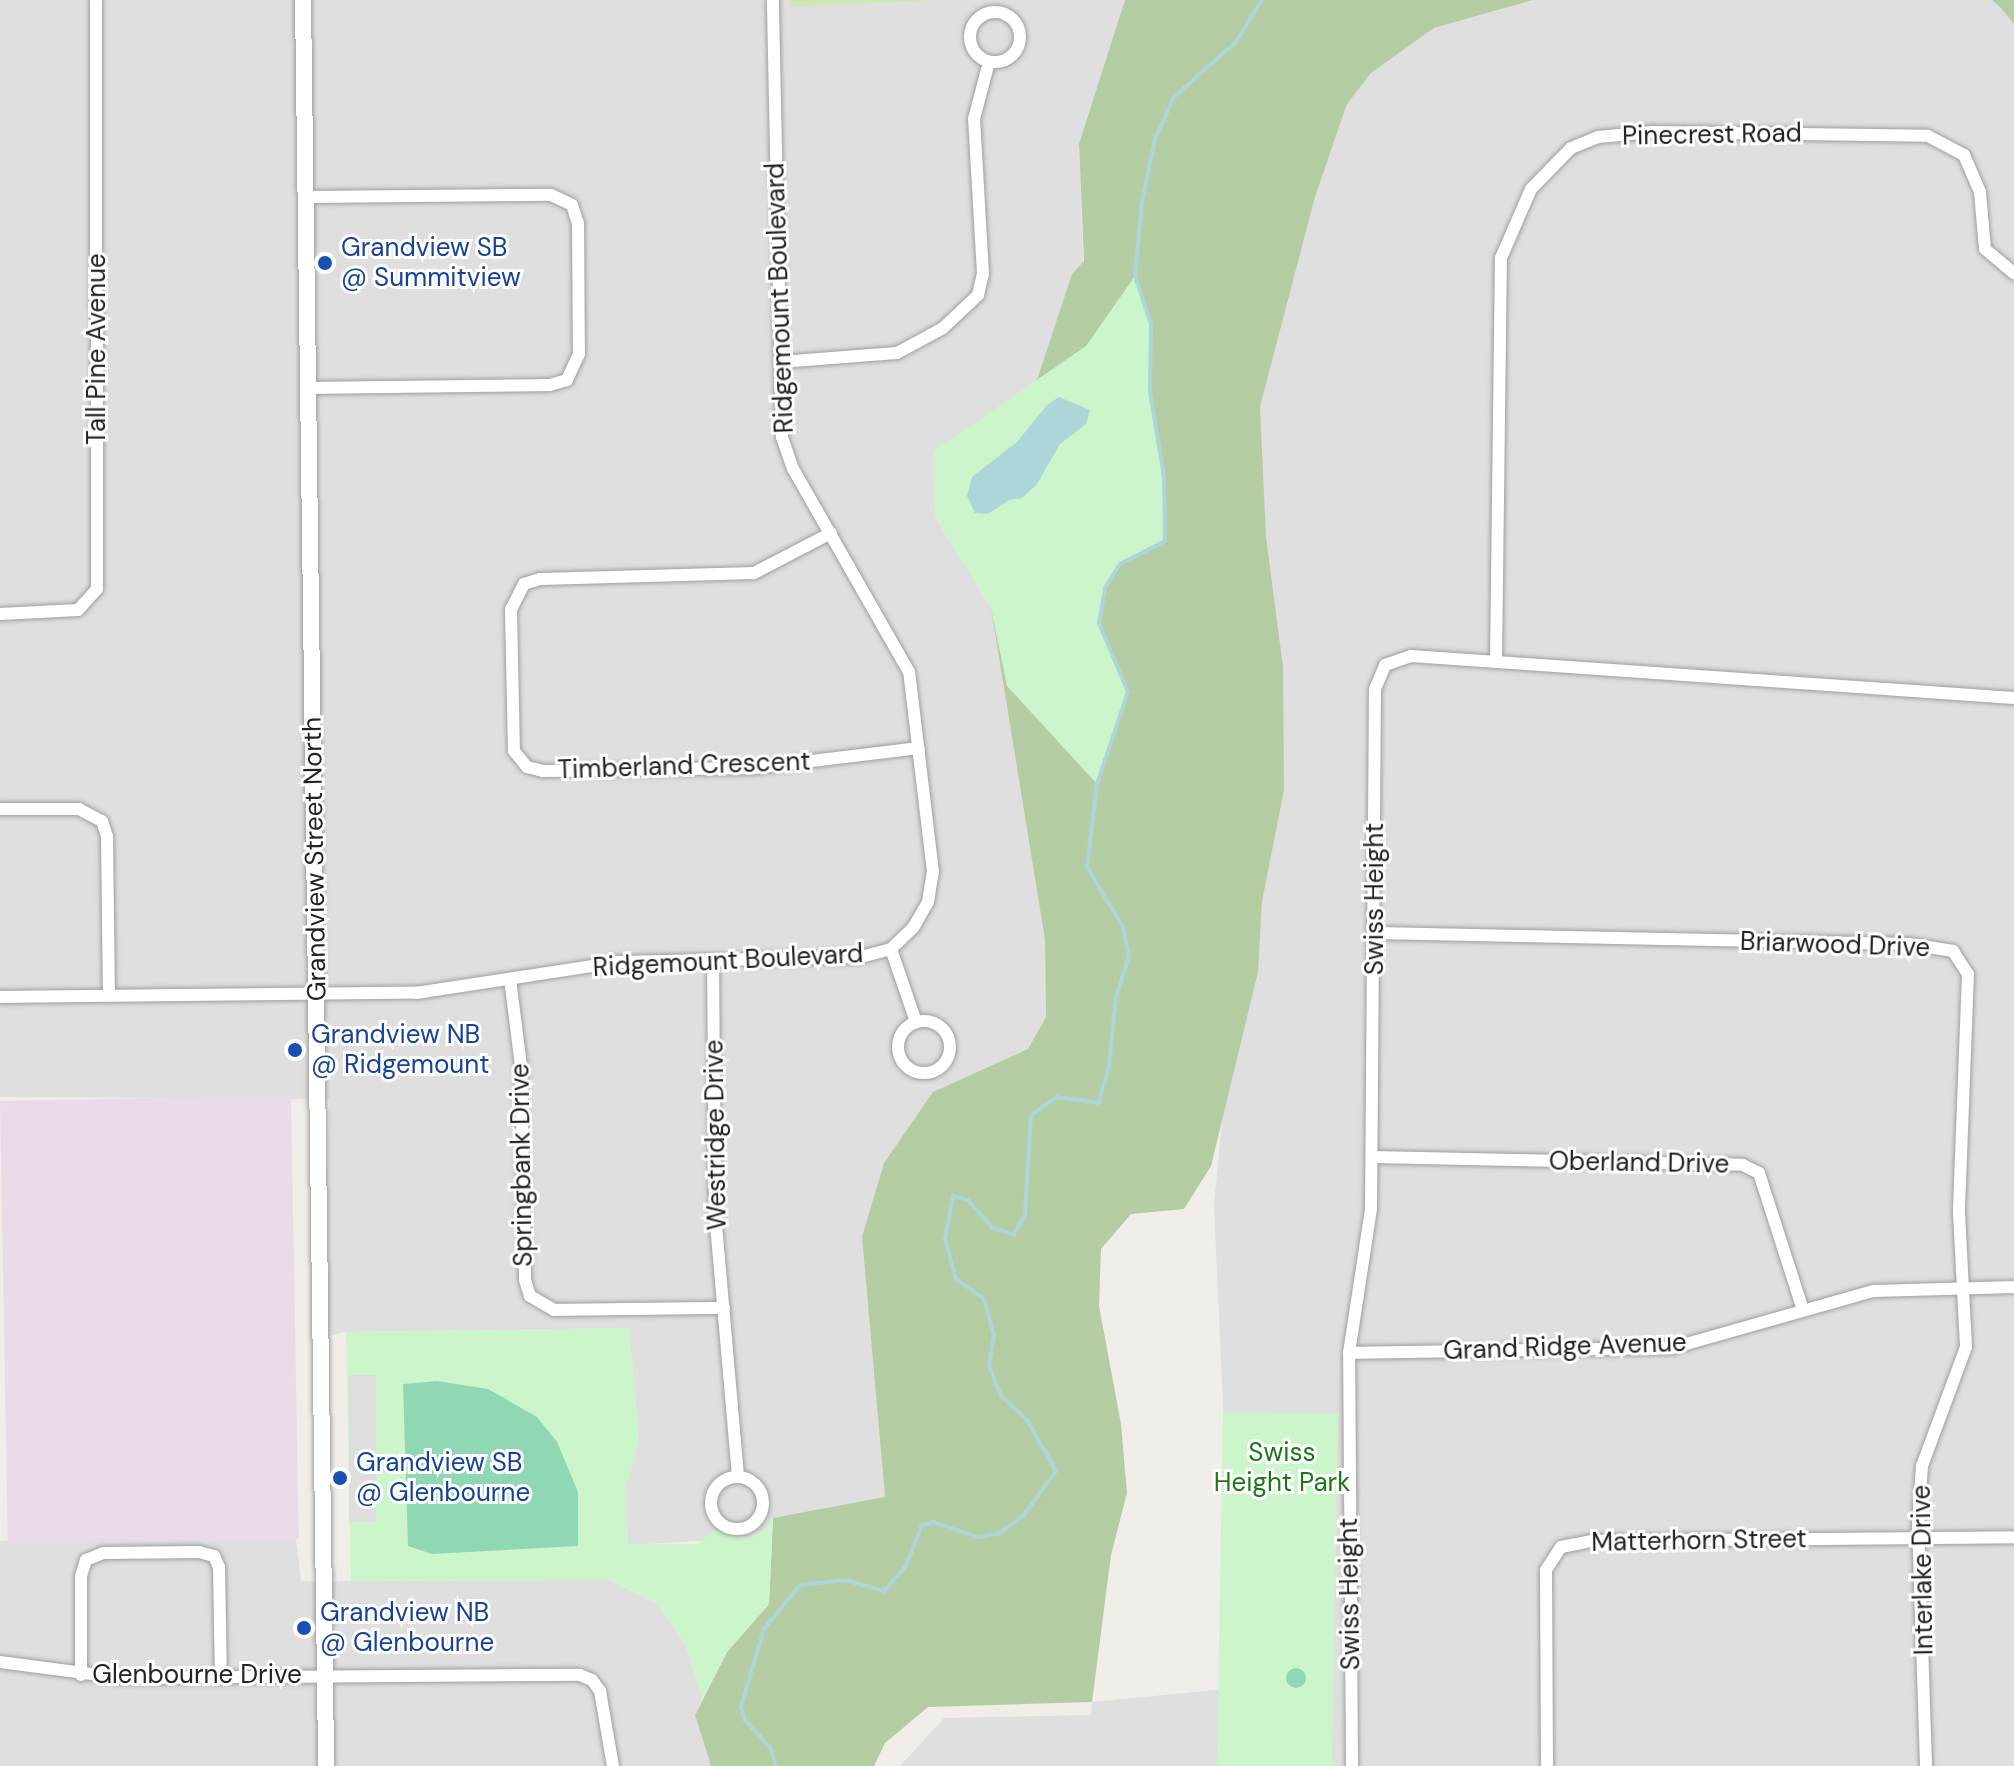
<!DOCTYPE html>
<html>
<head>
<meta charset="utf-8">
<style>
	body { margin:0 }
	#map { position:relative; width:2014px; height:1766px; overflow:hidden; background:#f1ede9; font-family:"DM Sans",sans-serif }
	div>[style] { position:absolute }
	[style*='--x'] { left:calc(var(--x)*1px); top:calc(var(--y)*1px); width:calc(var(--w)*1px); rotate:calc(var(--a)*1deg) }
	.residential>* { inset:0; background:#dfdfdf }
	.industrial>* { inset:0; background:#e9dce8; transform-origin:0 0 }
	.grass>* { inset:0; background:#d2e5b5 }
	.forest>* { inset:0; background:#b3cca2 }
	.park>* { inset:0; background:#cdf5cc; transform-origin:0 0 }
	.pitch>* { inset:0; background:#90d8b3 }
	.round { border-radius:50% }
	.parking>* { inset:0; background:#dedede; transform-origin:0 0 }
	.water>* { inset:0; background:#aed5da }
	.stream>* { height:4px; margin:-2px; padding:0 2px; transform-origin:2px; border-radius:2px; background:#aed5da }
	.roads { filter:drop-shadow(0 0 2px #9f9f9f) drop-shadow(0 0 2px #9f9f9f) }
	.minor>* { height:12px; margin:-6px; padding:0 6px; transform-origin:6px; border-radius:6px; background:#fff }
	.minor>.ring { margin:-6px; padding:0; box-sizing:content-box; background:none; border:12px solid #fff; border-radius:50% }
	.tertiary>* { height:16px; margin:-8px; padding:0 8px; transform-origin:8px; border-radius:8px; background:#fff }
	.dots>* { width:22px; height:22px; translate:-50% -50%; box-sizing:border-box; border:4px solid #fff; border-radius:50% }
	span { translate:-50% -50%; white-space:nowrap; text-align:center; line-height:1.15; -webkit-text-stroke:6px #fff; paint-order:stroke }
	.street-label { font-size:26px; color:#222 }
	.transit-label { font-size:26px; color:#164399 }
	.left { translate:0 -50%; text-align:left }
	.park-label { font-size:26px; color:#1a7817 }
</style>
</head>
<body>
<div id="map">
	<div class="residential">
		<div style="clip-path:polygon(0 0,1139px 0,1079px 144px,1086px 345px,935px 517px,991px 608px,1045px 940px,1046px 1017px,1029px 1049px,933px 1092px,862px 1237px,885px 1498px,774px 1518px,763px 1531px,747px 1538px,628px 1545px,625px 1491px,639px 1438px,629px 1328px,346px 1332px,320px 1338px,330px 1099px,0 1097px)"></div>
		<div style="clip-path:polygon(1533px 0,1992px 0,2014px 8px,2014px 1766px,900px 1766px,944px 1718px,1091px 1715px,1092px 1702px,1236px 1688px,1214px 1205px,1267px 653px,1260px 407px,1315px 197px,1347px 104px,1371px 73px,1434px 28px)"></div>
		<div style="clip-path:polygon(296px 1539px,301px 1581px,608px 1580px,655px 1602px,685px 1643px,702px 1699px,695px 1715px,711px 1766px,0 1766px,0 1541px)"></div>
	</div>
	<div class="industrial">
		<div style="left:291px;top:1096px;width:443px;height:291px;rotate:89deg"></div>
	</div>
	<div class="grass">
		<div style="clip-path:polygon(790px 0,937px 0,790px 7px)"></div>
	</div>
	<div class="forest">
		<div style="clip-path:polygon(1125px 0,1533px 0,1434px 28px,1371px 73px,1347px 104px,1315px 197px,1260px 407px,1266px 537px,1283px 667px,1284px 790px,1262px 901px,1258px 972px,1211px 1166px,1184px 1209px,1131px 1214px,1101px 1249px,1099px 1306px,1121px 1424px,1127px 1493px,1111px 1555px,1092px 1702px,928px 1707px,885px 1743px,874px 1766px,711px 1766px,695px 1715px,727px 1652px,769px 1604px,773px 1518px,885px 1497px,862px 1237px,884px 1163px,933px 1092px,1028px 1049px,1046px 1017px,1045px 940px,991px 608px,1036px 383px,1072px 274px,1084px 261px,1079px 144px)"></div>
		<div style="clip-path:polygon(1992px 0,2014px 0,2014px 24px,2001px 8px)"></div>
	</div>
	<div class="park">
		<div style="clip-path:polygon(1135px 276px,1151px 324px,1150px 392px,1164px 477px,1165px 541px,1120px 564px,1105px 589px,1099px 623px,1128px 692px,1097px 784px,1007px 686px,991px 608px,935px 517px,934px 451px,1086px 346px)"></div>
		<div style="clip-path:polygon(629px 1328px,639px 1438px,625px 1491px,628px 1544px,698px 1544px,715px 1529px,747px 1538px,763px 1531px,773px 1518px,769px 1604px,727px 1652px,702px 1699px,685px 1643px,655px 1602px,609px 1580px,351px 1581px,346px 1332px)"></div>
		<div style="left:1223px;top:1412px;width:115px;height:354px;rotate:1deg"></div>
	</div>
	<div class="pitch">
		<div style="clip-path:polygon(437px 1381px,488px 1389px,537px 1417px,557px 1442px,578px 1492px,578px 1546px,432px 1554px,408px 1546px,403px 1384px)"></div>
		<div class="round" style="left:1286px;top:1668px;width:20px;height:20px"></div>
	</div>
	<div class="parking">
		<div style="left:349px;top:1375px;width:27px;height:147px"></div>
	</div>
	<div class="water">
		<div style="clip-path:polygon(1059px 397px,1090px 410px,1086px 424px,1060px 444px,1037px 484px,1022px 498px,1009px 500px,988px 514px,975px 513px,967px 496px,972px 477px,1017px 442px,1047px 405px)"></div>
	</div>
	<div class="stream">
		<div style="--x:776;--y:1766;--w:20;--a:-108"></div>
		<div style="--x:770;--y:1747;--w:38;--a:-133"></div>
		<div style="--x:744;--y:1719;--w:12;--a:-104"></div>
		<div style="--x:741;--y:1707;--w:81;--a:-73.6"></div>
		<div style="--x:764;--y:1629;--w:57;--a:-50.7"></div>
		<div style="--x:800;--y:1585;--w:45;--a:-6.3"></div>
		<div style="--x:845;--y:1580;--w:41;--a:15.8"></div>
		<div style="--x:884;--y:1591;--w:33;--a:-49"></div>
		<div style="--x:906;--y:1566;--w:44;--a:-68.7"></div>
		<div style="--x:922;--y:1525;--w:11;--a:-15"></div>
		<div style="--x:933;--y:1522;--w:47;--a:18.4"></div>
		<div style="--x:978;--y:1537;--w:20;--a:-9"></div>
		<div style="--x:998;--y:1534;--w:31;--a:-36"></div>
		<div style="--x:1023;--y:1516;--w:56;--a:-53.7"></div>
		<div style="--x:1056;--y:1471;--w:59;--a:-119.6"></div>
		<div style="--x:1027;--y:1420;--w:35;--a:-137"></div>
		<div style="--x:1001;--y:1396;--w:32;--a:-112"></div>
		<div style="--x:989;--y:1366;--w:30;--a:-81"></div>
		<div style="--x:994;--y:1336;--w:38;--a:-105"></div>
		<div style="--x:984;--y:1299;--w:34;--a:-144"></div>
		<div style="--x:956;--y:1279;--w:41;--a:-105.4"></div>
		<div style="--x:945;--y:1239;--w:44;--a:-79.5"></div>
		<div style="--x:953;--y:1196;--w:16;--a:15"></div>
		<div style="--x:968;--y:1200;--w:37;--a:49"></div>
		<div style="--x:992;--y:1228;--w:23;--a:15"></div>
		<div style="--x:1014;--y:1234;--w:22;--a:-60"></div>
		<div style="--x:1025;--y:1215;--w:100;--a:-86.6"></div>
		<div style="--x:1031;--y:1115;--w:32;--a:-35"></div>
		<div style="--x:1057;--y:1097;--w:42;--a:8.1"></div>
		<div style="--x:1099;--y:1103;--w:38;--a:-75"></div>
		<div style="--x:1109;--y:1066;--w:69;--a:-84.2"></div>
		<div style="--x:1116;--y:997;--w:43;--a:-72.4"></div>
		<div style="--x:1129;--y:956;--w:30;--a:-102"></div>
		<div style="--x:1123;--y:927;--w:70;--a:-121"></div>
		<div style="--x:1087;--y:867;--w:84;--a:-83.1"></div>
		<div style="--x:1097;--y:784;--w:97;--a:-71.4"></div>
		<div style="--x:1128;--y:692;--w:75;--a:-112.8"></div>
		<div style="--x:1099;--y:623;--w:36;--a:-80"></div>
		<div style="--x:1105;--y:588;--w:28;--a:-58"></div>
		<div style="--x:1120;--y:564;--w:51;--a:-27.1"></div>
		<div style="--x:1165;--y:541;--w:64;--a:-90.9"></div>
		<div style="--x:1164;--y:477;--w:86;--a:-99.4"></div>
		<div style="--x:1150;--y:392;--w:68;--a:-89.2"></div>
		<div style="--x:1151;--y:324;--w:51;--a:-108.4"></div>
		<div style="--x:1135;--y:276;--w:74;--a:-84.6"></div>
		<div style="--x:1142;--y:202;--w:64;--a:-78.3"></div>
		<div style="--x:1155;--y:139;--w:46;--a:-65.7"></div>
		<div style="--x:1174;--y:97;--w:81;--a:-41.5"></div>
		<div style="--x:1235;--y:43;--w:51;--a:-57.9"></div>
	</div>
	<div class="roads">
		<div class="minor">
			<div class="ring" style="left:970px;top:12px;width:38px;height:38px"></div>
			<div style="--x:306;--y:197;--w:245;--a:-0.5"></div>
			<div style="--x:551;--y:195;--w:23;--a:25"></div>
			<div style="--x:572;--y:205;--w:19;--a:72"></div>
			<div style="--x:578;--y:223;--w:131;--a:89.6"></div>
			<div style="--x:579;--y:354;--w:29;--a:115"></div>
			<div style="--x:567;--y:380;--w:18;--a:164"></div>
			<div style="--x:550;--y:385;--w:241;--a:179.3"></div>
			<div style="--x:780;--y:362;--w:117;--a:-4.4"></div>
			<div style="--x:897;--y:353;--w:52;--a:-28.5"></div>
			<div style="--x:943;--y:328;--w:48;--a:-43.3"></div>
			<div style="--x:978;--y:295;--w:22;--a:-77"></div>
			<div style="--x:983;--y:274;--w:155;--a:-93.3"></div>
			<div style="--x:974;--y:119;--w:59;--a:-75.3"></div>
			<div style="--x:831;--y:533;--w:87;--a:152.5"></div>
			<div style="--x:754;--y:573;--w:214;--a:178.4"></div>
			<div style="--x:540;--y:579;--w:17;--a:163"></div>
			<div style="--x:524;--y:584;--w:29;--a:117"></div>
			<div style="--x:511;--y:610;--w:141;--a:88.8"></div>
			<div style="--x:514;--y:751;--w:21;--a:51"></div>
			<div style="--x:527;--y:767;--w:16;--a:14"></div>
			<div style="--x:543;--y:771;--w:211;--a:-0.8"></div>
			<div style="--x:754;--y:768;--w:166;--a:-6.9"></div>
			<div style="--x:0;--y:614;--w:78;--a:-2.9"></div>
			<div style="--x:78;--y:610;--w:28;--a:-48"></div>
			<div style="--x:97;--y:589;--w:589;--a:-90.1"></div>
			<div style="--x:1496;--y:662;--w:404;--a:-89.3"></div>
			<div style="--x:1501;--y:258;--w:75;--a:-66.5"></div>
			<div style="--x:1531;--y:189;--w:57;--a:-45.7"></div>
			<div style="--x:1571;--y:148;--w:29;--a:-22"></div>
			<div style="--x:1598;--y:137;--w:54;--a:-5.3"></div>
			<div style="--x:1652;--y:132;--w:276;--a:0.8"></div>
			<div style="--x:1928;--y:136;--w:41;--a:27.8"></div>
			<div style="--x:1964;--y:155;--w:40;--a:66.6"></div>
			<div style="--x:1980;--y:192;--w:57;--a:85"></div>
			<div style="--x:1985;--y:249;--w:38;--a:40"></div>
			<div style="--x:0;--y:809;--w:79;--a:0"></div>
			<div style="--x:79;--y:809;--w:26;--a:28"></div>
			<div style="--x:102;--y:821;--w:16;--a:72"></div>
			<div style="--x:107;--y:836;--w:159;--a:89.3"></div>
			<div style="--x:1376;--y:933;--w:532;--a:1.18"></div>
			<div style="--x:1908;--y:944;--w:46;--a:8.8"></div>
			<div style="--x:1953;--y:951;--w:27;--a:57"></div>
			<div style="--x:1968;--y:974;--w:239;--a:92.2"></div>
			<div style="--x:1959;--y:1213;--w:134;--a:87"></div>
			<div style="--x:1966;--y:1347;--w:127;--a:110.3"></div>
			<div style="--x:1922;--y:1466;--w:57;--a:94"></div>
			<div style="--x:1918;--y:1523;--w:243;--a:88.1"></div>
			<div style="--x:891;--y:949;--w:77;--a:71.1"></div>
			<div style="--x:713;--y:961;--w:252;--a:89.5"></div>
			<div style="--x:715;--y:1213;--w:265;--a:85"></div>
			<div style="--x:510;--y:979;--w:88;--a:82.8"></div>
			<div style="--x:521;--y:1066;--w:214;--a:88.9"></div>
			<div style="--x:525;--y:1280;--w:17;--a:73"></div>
			<div style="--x:530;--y:1296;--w:28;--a:30"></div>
			<div style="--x:554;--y:1310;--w:170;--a:-0.7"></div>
			<div style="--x:0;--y:997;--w:416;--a:-0.6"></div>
			<div style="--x:416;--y:993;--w:204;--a:-8.7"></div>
			<div style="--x:618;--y:962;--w:243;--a:-1.2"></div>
			<div style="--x:861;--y:957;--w:31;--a:-15"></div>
			<div style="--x:891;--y:949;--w:30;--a:-44"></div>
			<div style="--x:913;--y:928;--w:30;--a:-60"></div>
			<div style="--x:928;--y:902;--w:30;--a:-81"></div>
			<div style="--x:933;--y:872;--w:201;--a:-96.8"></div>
			<div style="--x:909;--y:672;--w:234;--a:-119.7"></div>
			<div style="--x:793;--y:469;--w:34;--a:-109"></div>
			<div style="--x:782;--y:437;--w:437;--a:-91.2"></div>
			<div class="ring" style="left:898px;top:1021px;width:40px;height:40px"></div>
			<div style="--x:1372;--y:1157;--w:371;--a:1.2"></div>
			<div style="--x:1743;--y:1165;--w:18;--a:27"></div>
			<div style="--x:1759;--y:1173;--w:144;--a:72.2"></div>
			<div style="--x:1349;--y:1353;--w:323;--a:-0.9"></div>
			<div style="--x:1672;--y:1348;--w:210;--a:-15.8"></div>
			<div style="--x:1874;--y:1291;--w:140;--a:-1.6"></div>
			<div class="ring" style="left:711px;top:1477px;width:40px;height:40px"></div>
			<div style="--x:0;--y:1662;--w:122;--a:7.5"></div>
			<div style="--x:121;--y:1678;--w:459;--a:-0.4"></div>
			<div style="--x:580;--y:1675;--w:13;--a:23"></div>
			<div style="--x:592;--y:1680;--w:14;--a:54"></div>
			<div style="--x:600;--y:1691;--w:76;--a:80.2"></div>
			<div style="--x:81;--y:1675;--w:99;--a:-90"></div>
			<div style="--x:81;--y:1576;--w:17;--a:-73"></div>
			<div style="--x:86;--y:1560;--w:18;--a:-22"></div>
			<div style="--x:103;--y:1553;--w:96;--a:-0.6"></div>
			<div style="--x:199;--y:1552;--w:16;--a:15"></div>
			<div style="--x:214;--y:1556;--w:12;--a:66"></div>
			<div style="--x:219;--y:1567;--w:110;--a:89"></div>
			<div style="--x:1352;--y:1766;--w:413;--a:-90.4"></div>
			<div style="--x:1349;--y:1353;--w:146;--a:-81.3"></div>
			<div style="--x:1371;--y:1209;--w:520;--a:-89.56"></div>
			<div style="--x:1375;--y:689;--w:26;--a:-67"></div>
			<div style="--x:1385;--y:665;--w:28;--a:-19"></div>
			<div style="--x:1411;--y:656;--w:604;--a:3.98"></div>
			<div style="--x:1547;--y:1766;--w:196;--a:-90.3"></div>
			<div style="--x:1546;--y:1570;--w:27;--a:-57"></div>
			<div style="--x:1561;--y:1547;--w:33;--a:-11"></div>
			<div style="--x:1593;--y:1541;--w:421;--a:-0.5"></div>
		</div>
		<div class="tertiary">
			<div style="--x:303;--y:0;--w:1766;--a:89.25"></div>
		</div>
	</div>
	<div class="dots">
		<div style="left:325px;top:263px;background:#1a4fb4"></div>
		<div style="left:295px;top:1050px;background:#1a4fb4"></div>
		<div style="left:340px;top:1478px;background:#1a4fb4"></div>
		<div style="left:304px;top:1628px;background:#1a4fb4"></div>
	</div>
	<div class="street-label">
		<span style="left:1712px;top:135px;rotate:-1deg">Pinecrest Road</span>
		<span style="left:780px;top:298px;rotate:-92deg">Ridgemount Boulevard</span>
		<span style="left:97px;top:349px;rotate:-90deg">Tall Pine Avenue</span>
		<span style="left:684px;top:766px;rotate:-2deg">Timberland Crescent</span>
		<span style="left:315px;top:859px;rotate:-91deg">Grandview Street North</span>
		<span style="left:1375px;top:899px;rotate:-90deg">Swiss Height</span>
		<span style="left:1835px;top:945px;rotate:2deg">Briarwood Drive</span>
		<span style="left:728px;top:961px;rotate:-3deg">Ridgemount Boulevard</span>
		<span style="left:716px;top:1135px;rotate:-91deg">Westridge Drive</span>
		<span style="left:1639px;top:1163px;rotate:1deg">Oberland Drive</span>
		<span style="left:522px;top:1165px;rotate:-91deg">Springbank Drive</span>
		<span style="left:1565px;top:1347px;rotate:-2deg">Grand Ridge Avenue</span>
		<span style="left:1699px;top:1541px;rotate:-1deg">Matterhorn Street</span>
		<span style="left:1923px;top:1570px;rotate:-91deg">Interlake Drive</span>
		<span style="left:1350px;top:1594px;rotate:-91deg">Swiss Height</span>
		<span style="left:197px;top:1675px">Glenbourne Drive</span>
	</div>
	<div class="transit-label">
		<span class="left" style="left:341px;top:263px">Grandview SB<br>@ Summitview</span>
		<span class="left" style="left:311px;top:1050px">Grandview NB<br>@ Ridgemount</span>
		<span class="left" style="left:356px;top:1478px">Grandview SB<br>@ Glenbourne</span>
		<span class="left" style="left:320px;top:1628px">Grandview NB<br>@ Glenbourne</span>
	</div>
	<div class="park-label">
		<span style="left:1282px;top:1468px">Swiss<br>Height Park</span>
	</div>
</div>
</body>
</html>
